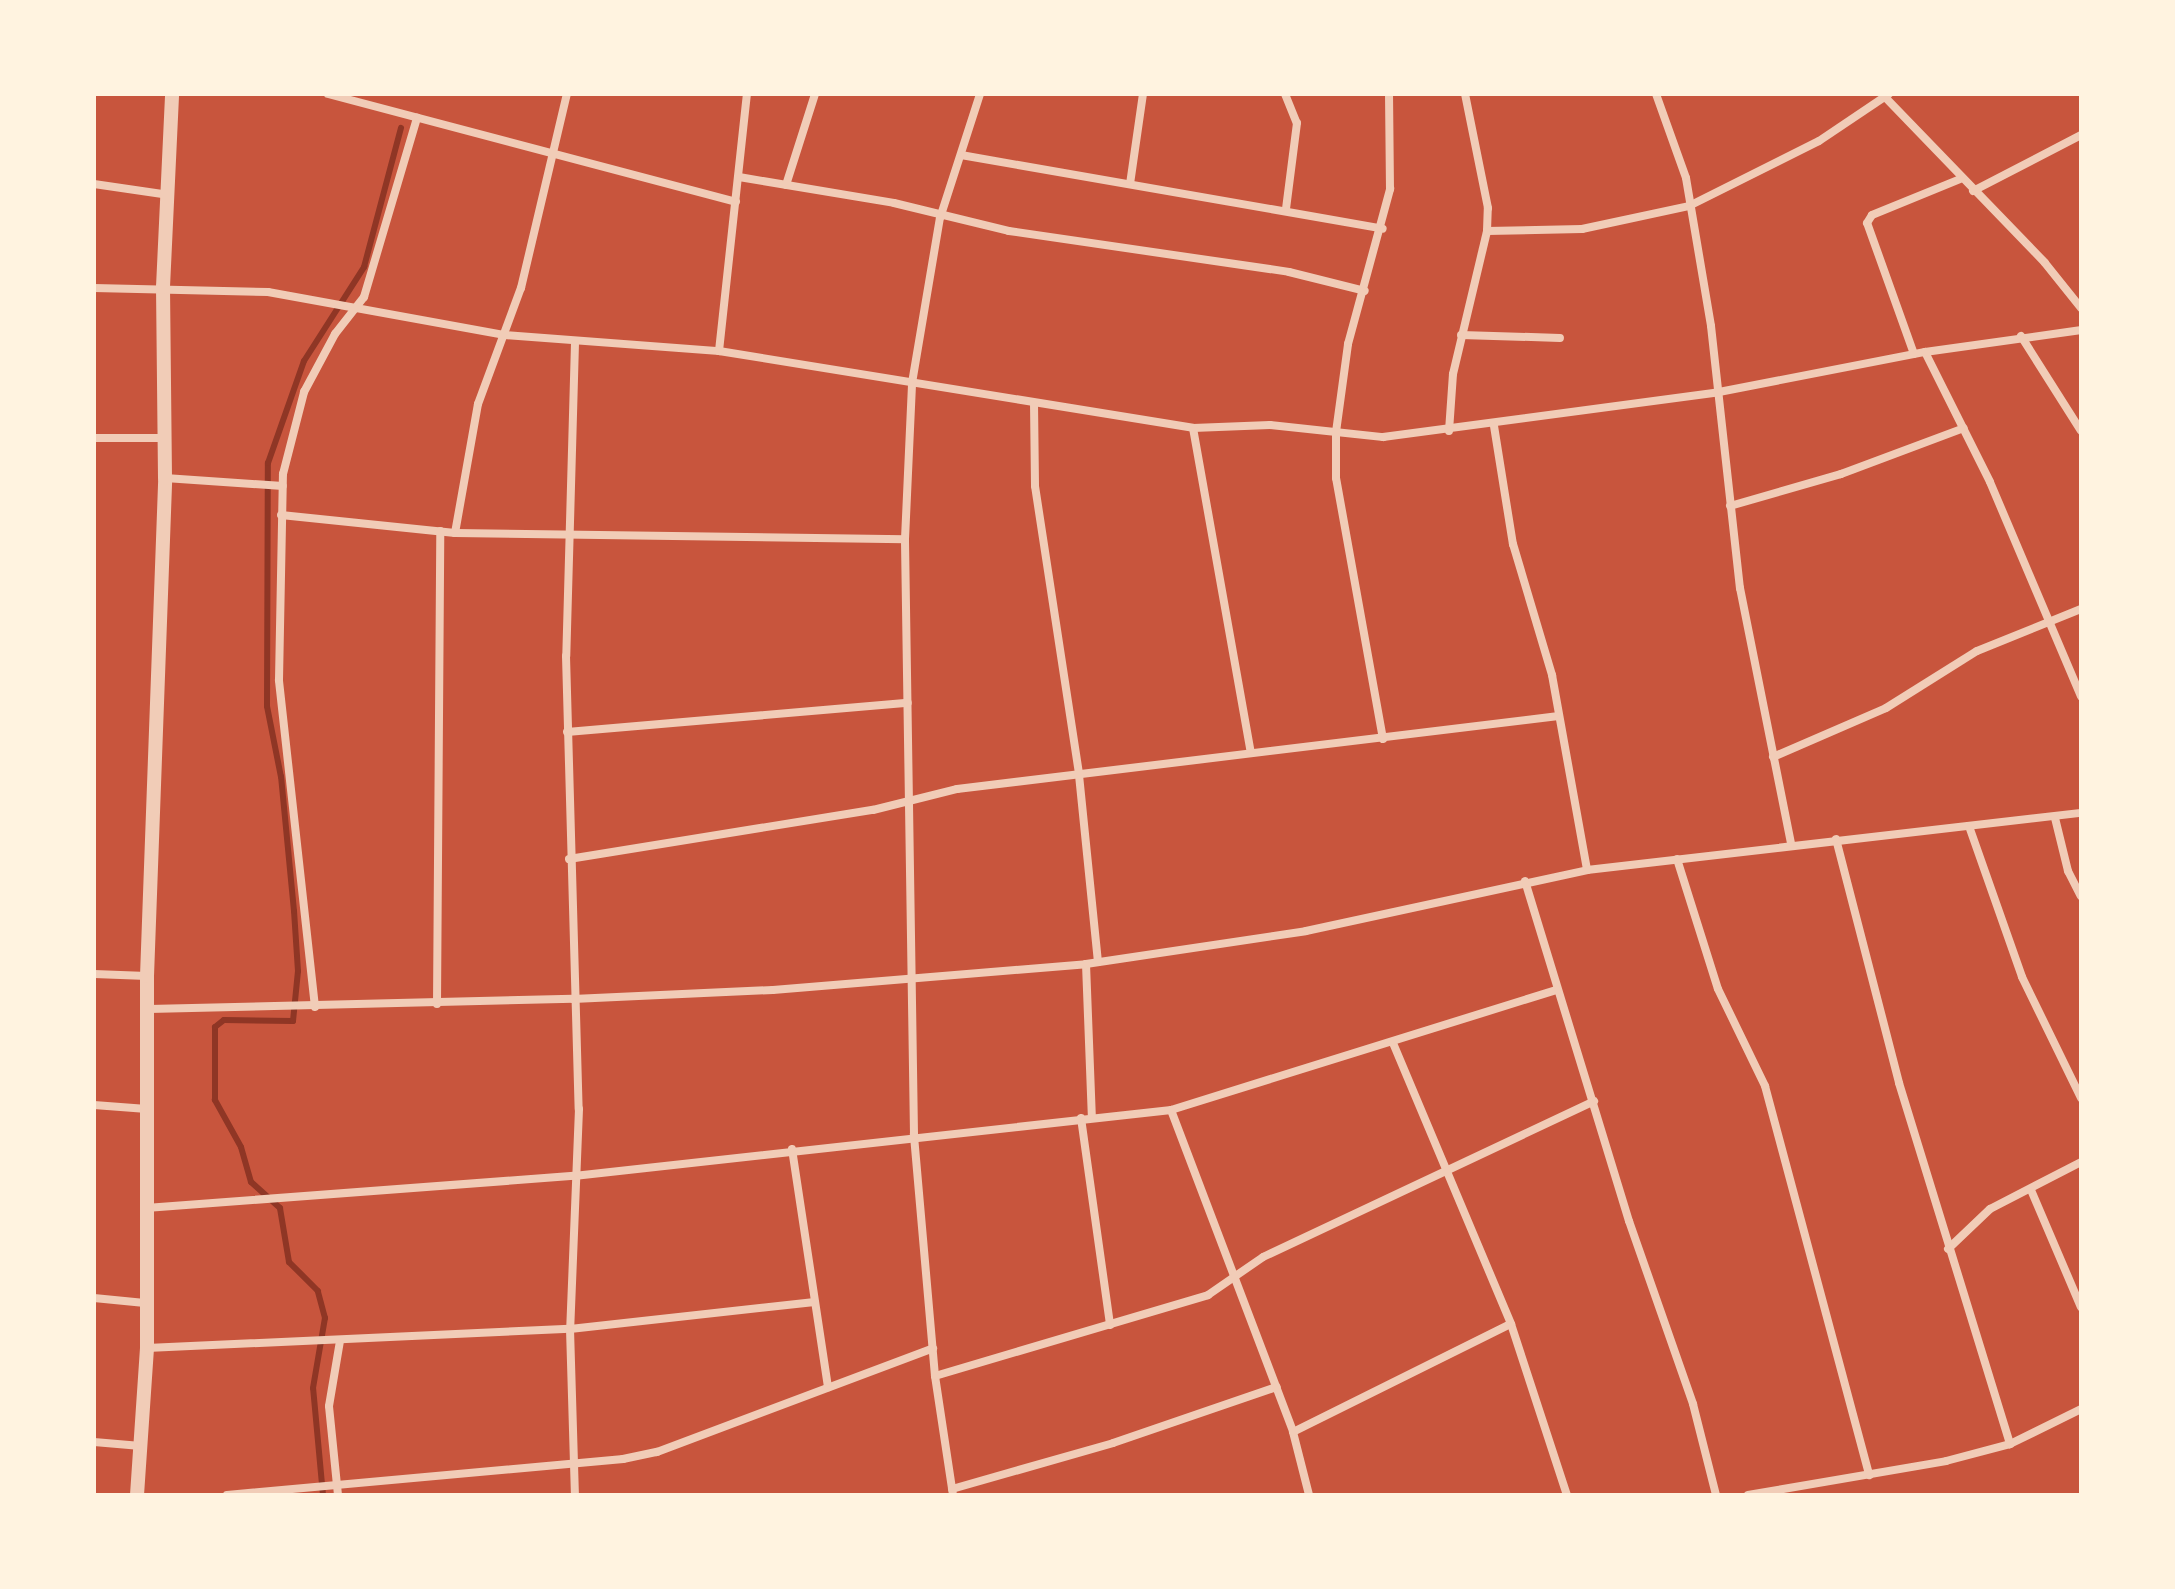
<!DOCTYPE html>
<html>
<head>
<meta charset="utf-8">
<style>
	body { margin:0 }
	#map { position:relative; width:2175px; height:1589px; overflow:hidden; background:#c8553d; font-family:"Sofia Sans Condensed",sans-serif }
	div>[style] { position:absolute }
	[style*='--x'] { left:calc(var(--x)*1px); top:calc(var(--y)*1px); width:calc(var(--w)*1px); rotate:calc(var(--a)*1deg) }
	.stream>* { height:6px; margin:-3px; padding:0 3px; transform-origin:3px; border-radius:3px; background:#8f3625 }
	.minor>* { height:8px; margin:-4px; padding:0 4px; transform-origin:4px; border-radius:4px; background:#f1ccb7 }
	.tertiary>* { height:14px; margin:-7px; padding:0 7px; transform-origin:7px; border-radius:7px; background:#f1ccb7 }
	span { translate:-50% -50%; white-space:nowrap; text-align:center; line-height:1.15; -webkit-text-stroke:6px #fff3e0; paint-order:stroke }
	.frame { position:absolute; inset:0; border:96px solid #fff3e0; pointer-events:none }
</style>
</head>
<body>
<div id="map">
	<div class="stream">
		<div style="--x:323;--y:1495;--w:107;--a:-95.3"></div>
		<div style="--x:313;--y:1388;--w:71;--a:-80.3"></div>
		<div style="--x:325;--y:1318;--w:28;--a:-105"></div>
		<div style="--x:318;--y:1291;--w:41;--a:-135"></div>
		<div style="--x:289;--y:1262;--w:55;--a:-99.5"></div>
		<div style="--x:280;--y:1208;--w:39;--a:-138"></div>
		<div style="--x:251;--y:1182;--w:36;--a:-106"></div>
		<div style="--x:241;--y:1147;--w:54;--a:-119"></div>
		<div style="--x:215;--y:1100;--w:73;--a:-90"></div>
		<div style="--x:215;--y:1027;--w:11;--a:-38"></div>
		<div style="--x:224;--y:1020;--w:69;--a:0.8"></div>
		<div style="--x:293;--y:1021;--w:50;--a:-84.3"></div>
		<div style="--x:298;--y:971;--w:60;--a:-93.8"></div>
		<div style="--x:294;--y:911;--w:135;--a:-95.5"></div>
		<div style="--x:281;--y:777;--w:72;--a:-101.2"></div>
		<div style="--x:267;--y:706;--w:243;--a:-89.8"></div>
		<div style="--x:268;--y:463;--w:108;--a:-70.6"></div>
		<div style="--x:304;--y:361;--w:112;--a:-57.4"></div>
		<div style="--x:364;--y:267;--w:144;--a:-75.1"></div>
	</div>
	<div class="minor">
		<div style="--x:328;--y:94;--w:422;--a:14.8"></div>
		<div style="--x:1285;--y:94;--w:31;--a:68"></div>
		<div style="--x:1297;--y:123;--w:87;--a:97.3"></div>
		<div style="--x:1656;--y:94;--w:89;--a:70.3"></div>
		<div style="--x:1686;--y:178;--w:150;--a:80.4"></div>
		<div style="--x:1711;--y:326;--w:264;--a:83.7"></div>
		<div style="--x:1740;--y:588;--w:261;--a:78.7"></div>
		<div style="--x:1883;--y:95;--w:233;--a:46"></div>
		<div style="--x:2045;--y:263;--w:58;--a:51.3"></div>
		<div style="--x:961;--y:155;--w:428;--a:9.9"></div>
		<div style="--x:739;--y:177;--w:157;--a:9.5"></div>
		<div style="--x:894;--y:203;--w:118;--a:13.7"></div>
		<div style="--x:1009;--y:231;--w:283;--a:8.3"></div>
		<div style="--x:1289;--y:272;--w:78;--a:14"></div>
		<div style="--x:94;--y:184;--w:76;--a:8.3"></div>
		<div style="--x:1130;--y:184;--w:91;--a:-81.8"></div>
		<div style="--x:786;--y:185;--w:96;--a:-72.3"></div>
		<div style="--x:1973;--y:191;--w:122;--a:-27.4"></div>
		<div style="--x:1487;--y:231;--w:95;--a:-1.2"></div>
		<div style="--x:1582;--y:229;--w:109;--a:-12.1"></div>
		<div style="--x:1689;--y:206;--w:145;--a:-26.6"></div>
		<div style="--x:1819;--y:141;--w:84;--a:-33.9"></div>
		<div style="--x:94;--y:288;--w:174;--a:1.3"></div>
		<div style="--x:268;--y:292;--w:241;--a:10.3"></div>
		<div style="--x:505;--y:335;--w:215;--a:4.3"></div>
		<div style="--x:719;--y:351;--w:480;--a:9.2"></div>
		<div style="--x:1193;--y:428;--w:77;--a:-2.2"></div>
		<div style="--x:1270;--y:425;--w:114;--a:6.1"></div>
		<div style="--x:1383;--y:437;--w:339;--a:-7.6"></div>
		<div style="--x:1719;--y:392;--w:210;--a:-11"></div>
		<div style="--x:1925;--y:352;--w:158;--a:-8"></div>
		<div style="--x:1461;--y:335;--w:99;--a:1.7"></div>
		<div style="--x:2021;--y:336;--w:112;--a:57.7"></div>
		<div style="--x:575;--y:343;--w:313;--a:91.6"></div>
		<div style="--x:566;--y:656;--w:453;--a:88.4"></div>
		<div style="--x:579;--y:1109;--w:220;--a:92.3"></div>
		<div style="--x:570;--y:1329;--w:166;--a:88.3"></div>
		<div style="--x:719;--y:351;--w:259;--a:-83.8"></div>
		<div style="--x:1925;--y:352;--w:145;--a:63.4"></div>
		<div style="--x:1990;--y:482;--w:233;--a:67"></div>
		<div style="--x:1914;--y:354;--w:139;--a:-109.7"></div>
		<div style="--x:1867;--y:223;--w:9;--a:-58"></div>
		<div style="--x:1872;--y:215;--w:95;--a:-22.2"></div>
		<div style="--x:1034;--y:403;--w:83;--a:89.3"></div>
		<div style="--x:1035;--y:486;--w:292;--a:81.3"></div>
		<div style="--x:1079;--y:775;--w:188;--a:84.2"></div>
		<div style="--x:1494;--y:426;--w:120;--a:80.9"></div>
		<div style="--x:1513;--y:544;--w:137;--a:73.4"></div>
		<div style="--x:1552;--y:675;--w:198;--a:79.8"></div>
		<div style="--x:1193;--y:428;--w:330;--a:79.9"></div>
		<div style="--x:1449;--y:431;--w:57;--a:-86"></div>
		<div style="--x:1453;--y:374;--w:147;--a:-76.6"></div>
		<div style="--x:1487;--y:231;--w:23;--a:-88"></div>
		<div style="--x:1488;--y:208;--w:116;--a:-101.4"></div>
		<div style="--x:94;--y:438;--w:71;--a:0"></div>
		<div style="--x:165;--y:478;--w:118;--a:3.9"></div>
		<div style="--x:1730;--y:506;--w:116;--a:-16.1"></div>
		<div style="--x:1841;--y:474;--w:131;--a:-20.5"></div>
		<div style="--x:281;--y:515;--w:175;--a:5.9"></div>
		<div style="--x:455;--y:533;--w:450;--a:0.8"></div>
		<div style="--x:455;--y:533;--w:131;--a:-79.9"></div>
		<div style="--x:478;--y:404;--w:124;--a:-69.7"></div>
		<div style="--x:521;--y:288;--w:199;--a:-76.7"></div>
		<div style="--x:567;--y:732;--w:342;--a:-4.9"></div>
		<div style="--x:1383;--y:739;--w:265;--a:-100.2"></div>
		<div style="--x:1336;--y:478;--w:46;--a:-90"></div>
		<div style="--x:1336;--y:432;--w:89;--a:-82.2"></div>
		<div style="--x:1348;--y:344;--w:161;--a:-74.8"></div>
		<div style="--x:1390;--y:189;--w:95;--a:-90.6"></div>
		<div style="--x:1773;--y:757;--w:123;--a:-23.4"></div>
		<div style="--x:1886;--y:708;--w:107;--a:-32.1"></div>
		<div style="--x:1977;--y:651;--w:112;--a:-22"></div>
		<div style="--x:2055;--y:818;--w:55;--a:76.2"></div>
		<div style="--x:2068;--y:871;--w:28;--a:63"></div>
		<div style="--x:1970;--y:829;--w:157;--a:70.6"></div>
		<div style="--x:2022;--y:977;--w:135;--a:64"></div>
		<div style="--x:1836;--y:839;--w:252;--a:75.5"></div>
		<div style="--x:1899;--y:1083;--w:378;--a:72.9"></div>
		<div style="--x:569;--y:859;--w:308;--a:-9.2"></div>
		<div style="--x:873;--y:810;--w:87;--a:-14"></div>
		<div style="--x:957;--y:789;--w:606;--a:-6.91"></div>
		<div style="--x:1677;--y:859;--w:136;--a:72.5"></div>
		<div style="--x:1718;--y:989;--w:108;--a:64.1"></div>
		<div style="--x:1765;--y:1086;--w:403;--a:75"></div>
		<div style="--x:1525;--y:881;--w:356;--a:73"></div>
		<div style="--x:1629;--y:1221;--w:194;--a:70.7"></div>
		<div style="--x:1693;--y:1404;--w:94;--a:75.8"></div>
		<div style="--x:1086;--y:964;--w:153;--a:87.8"></div>
		<div style="--x:94;--y:974;--w:53;--a:2.2"></div>
		<div style="--x:437;--y:1004;--w:473;--a:-89.6"></div>
		<div style="--x:315;--y:1007;--w:329;--a:-96.3"></div>
		<div style="--x:279;--y:680;--w:206;--a:-88.9"></div>
		<div style="--x:283;--y:474;--w:85;--a:-75.6"></div>
		<div style="--x:304;--y:392;--w:66;--a:-61.9"></div>
		<div style="--x:335;--y:334;--w:47;--a:-51.9"></div>
		<div style="--x:364;--y:297;--w:187;--a:-73.5"></div>
		<div style="--x:149;--y:1009;--w:424;--a:-1.4"></div>
		<div style="--x:573;--y:999;--w:200;--a:-2.6"></div>
		<div style="--x:773;--y:990;--w:314;--a:-4.7"></div>
		<div style="--x:1086;--y:964;--w:222;--a:-8.5"></div>
		<div style="--x:1306;--y:931;--w:288;--a:-12.2"></div>
		<div style="--x:1587;--y:870;--w:497;--a:-6.6"></div>
		<div style="--x:1393;--y:1043;--w:305;--a:67.2"></div>
		<div style="--x:1511;--y:1324;--w:180;--a:71.9"></div>
		<div style="--x:94;--y:1105;--w:53;--a:4.3"></div>
		<div style="--x:1171;--y:1110;--w:344;--a:69.2"></div>
		<div style="--x:1293;--y:1432;--w:65;--a:75.7"></div>
		<div style="--x:1081;--y:1118;--w:209;--a:82"></div>
		<div style="--x:792;--y:1149;--w:241;--a:81.4"></div>
		<div style="--x:2031;--y:1190;--w:127;--a:66.9"></div>
		<div style="--x:146;--y:1208;--w:429;--a:-4.3"></div>
		<div style="--x:574;--y:1176;--w:601;--a:-6.31"></div>
		<div style="--x:1171;--y:1110;--w:404;--a:-17.3"></div>
		<div style="--x:1948;--y:1249;--w:58;--a:-43.6"></div>
		<div style="--x:1990;--y:1209;--w:102;--a:-27.3"></div>
		<div style="--x:94;--y:1298;--w:51;--a:5.6"></div>
		<div style="--x:147;--y:1348;--w:423;--a:-2.6"></div>
		<div style="--x:570;--y:1329;--w:246;--a:-6.3"></div>
		<div style="--x:935;--y:1376;--w:285;--a:-16.5"></div>
		<div style="--x:1208;--y:1295;--w:67;--a:-34.6"></div>
		<div style="--x:1263;--y:1257;--w:366;--a:-25.2"></div>
		<div style="--x:1293;--y:1432;--w:243;--a:-26.4"></div>
		<div style="--x:94;--y:1442;--w:47;--a:4.9"></div>
		<div style="--x:952;--y:1489;--w:167;--a:-15.9"></div>
		<div style="--x:1113;--y:1443;--w:173;--a:-18.9"></div>
		<div style="--x:227;--y:1495;--w:398;--a:-5.2"></div>
		<div style="--x:623;--y:1459;--w:35;--a:-12"></div>
		<div style="--x:657;--y:1452;--w:295;--a:-20.6"></div>
		<div style="--x:338;--y:1495;--w:89;--a:-95.8"></div>
		<div style="--x:329;--y:1406;--w:66;--a:-80.4"></div>
		<div style="--x:953;--y:1495;--w:120;--a:-98.6"></div>
		<div style="--x:935;--y:1376;--w:243;--a:-95"></div>
		<div style="--x:914;--y:1134;--w:595;--a:-90.87"></div>
		<div style="--x:905;--y:539;--w:156;--a:-87.4"></div>
		<div style="--x:912;--y:383;--w:167;--a:-80.4"></div>
		<div style="--x:940;--y:218;--w:130;--a:-72.1"></div>
		<div style="--x:1748;--y:1495;--w:201;--a:-9.7"></div>
		<div style="--x:1946;--y:1461;--w:66;--a:-14.9"></div>
		<div style="--x:2010;--y:1444;--w:79;--a:-26.2"></div>
	</div>
	<div class="tertiary">
		<div style="--x:137;--y:1495;--w:147;--a:-86.1"></div>
		<div style="--x:147;--y:1348;--w:372;--a:-90"></div>
		<div style="--x:147;--y:976;--w:498;--a:-87.9"></div>
		<div style="--x:165;--y:478;--w:191;--a:-90.6"></div>
		<div style="--x:163;--y:287;--w:193;--a:-87.3"></div>
	</div>
	<div class="frame"></div>
</div>
</body>
</html>
